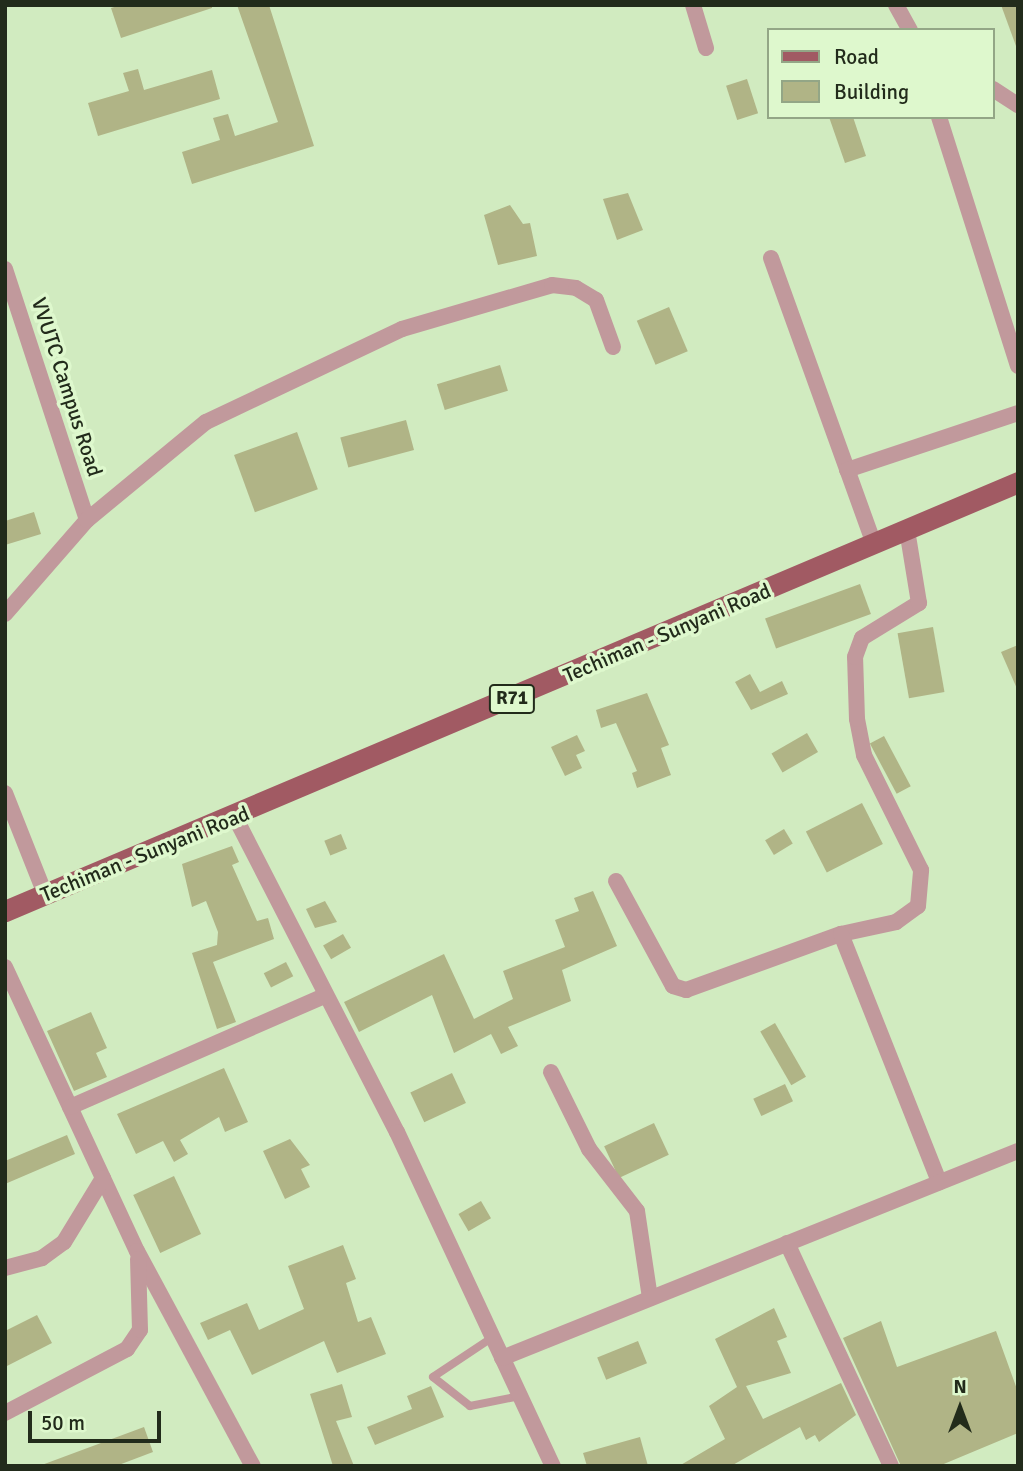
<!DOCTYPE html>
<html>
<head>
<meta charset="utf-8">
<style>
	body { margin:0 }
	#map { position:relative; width:1023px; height:1471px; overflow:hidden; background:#d1ebc0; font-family:Signika,sans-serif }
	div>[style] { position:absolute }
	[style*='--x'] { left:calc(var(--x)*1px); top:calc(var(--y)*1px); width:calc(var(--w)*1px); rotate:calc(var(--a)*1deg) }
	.building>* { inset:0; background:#b0b486; transform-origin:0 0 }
	.lane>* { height:8px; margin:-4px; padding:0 4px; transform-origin:4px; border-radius:4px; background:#c1999c }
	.street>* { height:16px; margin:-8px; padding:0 8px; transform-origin:8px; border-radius:8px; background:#c1999c }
	.primary>* { height:21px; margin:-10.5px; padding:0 10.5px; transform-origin:10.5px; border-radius:10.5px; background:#a15a63 }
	span { translate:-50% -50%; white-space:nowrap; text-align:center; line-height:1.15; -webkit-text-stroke:7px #def8cd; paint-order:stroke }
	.shield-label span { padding:2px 5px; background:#def8cd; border:2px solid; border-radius:5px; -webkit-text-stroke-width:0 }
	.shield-label { font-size:19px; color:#222b1b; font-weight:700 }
	.street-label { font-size:21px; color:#222b1b }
	.frame { position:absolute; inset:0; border:7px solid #222b1b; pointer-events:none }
	.legend { position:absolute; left:767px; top:28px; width:228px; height:91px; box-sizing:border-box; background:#def8cd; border:2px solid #93a686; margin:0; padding:9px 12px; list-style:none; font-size:21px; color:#222b1b }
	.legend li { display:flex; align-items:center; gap:14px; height:35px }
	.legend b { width:35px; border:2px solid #93a686 }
	.north { position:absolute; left:925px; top:1373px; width:70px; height:70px; -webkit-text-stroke:5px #def8cd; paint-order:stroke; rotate:0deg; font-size:19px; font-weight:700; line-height:28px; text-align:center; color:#222b1b }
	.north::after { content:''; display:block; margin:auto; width:24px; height:32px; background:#222b1b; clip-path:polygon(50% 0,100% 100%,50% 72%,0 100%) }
	.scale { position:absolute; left:28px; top:1411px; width:133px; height:32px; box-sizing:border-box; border:4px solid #222b1b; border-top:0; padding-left:9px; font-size:21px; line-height:24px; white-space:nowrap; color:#222b1b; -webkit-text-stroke:5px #def8cd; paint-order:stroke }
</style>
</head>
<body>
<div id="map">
	<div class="building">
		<div style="clip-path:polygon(121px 5px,212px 5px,212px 8px,121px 38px,111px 8px)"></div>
		<div style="clip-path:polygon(237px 5px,269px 5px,314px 146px,192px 184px,182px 152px,220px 140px,213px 118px,228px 114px,235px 136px,278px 122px)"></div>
		<div style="clip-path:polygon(1001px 5px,1018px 5px,1018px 45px,1016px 46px)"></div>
		<div style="clip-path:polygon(138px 69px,144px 90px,212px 70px,220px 99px,98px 136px,88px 103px,129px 91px,123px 73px)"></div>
		<div style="left:747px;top:79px;width:36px;height:22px;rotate:72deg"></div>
		<div style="clip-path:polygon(829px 117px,853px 117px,866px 156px,845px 163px)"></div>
		<div style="clip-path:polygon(628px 193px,643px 230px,617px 240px,603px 199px)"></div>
		<div style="clip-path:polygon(510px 205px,523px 224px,530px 223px,537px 256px,498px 265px,484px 215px)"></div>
		<div style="left:669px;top:307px;width:48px;height:35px;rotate:67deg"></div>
		<div style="left:500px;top:365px;width:27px;height:66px;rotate:73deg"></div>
		<div style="left:406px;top:420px;width:31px;height:68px;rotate:75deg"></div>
		<div style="left:297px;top:432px;width:61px;height:67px;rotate:70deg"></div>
		<div style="clip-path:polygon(34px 512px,41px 534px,5px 545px,5px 521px)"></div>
		<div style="left:860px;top:584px;width:32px;height:101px;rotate:70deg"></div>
		<div style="left:933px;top:627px;width:66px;height:36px;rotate:80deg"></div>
		<div style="clip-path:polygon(1018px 645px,1018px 691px,1001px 652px)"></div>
		<div style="clip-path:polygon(750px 674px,760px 692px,782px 681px,788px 694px,751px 710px,735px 682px)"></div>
		<div style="clip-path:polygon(647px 693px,669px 745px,661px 748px,671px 775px,637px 788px,632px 773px,637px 771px,616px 723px,601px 728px,596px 710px)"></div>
		<div style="left:807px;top:733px;width:22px;height:41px;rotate:60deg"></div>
		<div style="clip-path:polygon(577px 735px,585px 751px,576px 755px,582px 768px,565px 776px,551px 747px)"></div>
		<div style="left:884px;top:736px;width:57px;height:16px;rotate:62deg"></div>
		<div style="left:862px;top:803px;width:46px;height:63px;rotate:63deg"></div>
		<div style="left:784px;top:829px;width:17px;height:22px;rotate:59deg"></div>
		<div style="left:341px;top:834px;width:16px;height:18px;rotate:68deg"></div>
		<div style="clip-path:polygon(232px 846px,239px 862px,232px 865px,257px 921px,268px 918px,274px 939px,213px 962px,236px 1022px,217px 1029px,192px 953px,217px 945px,218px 932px,206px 901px,192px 907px,182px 864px)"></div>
		<div style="clip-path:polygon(593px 891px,617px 946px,562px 970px,571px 1001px,508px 1027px,518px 1046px,501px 1054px,491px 1034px,454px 1053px,432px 995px,359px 1032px,344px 1002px,444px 954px,474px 1019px,513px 999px,503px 971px,565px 947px,555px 920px,579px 911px,574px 898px)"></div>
		<div style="clip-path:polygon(325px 901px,337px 922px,315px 928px,306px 909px)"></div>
		<div style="left:343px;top:934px;width:16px;height:23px;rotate:60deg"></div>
		<div style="left:286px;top:962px;width:16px;height:25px;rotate:63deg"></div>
		<div style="clip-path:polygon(91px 1012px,107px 1048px,96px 1053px,107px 1077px,74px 1091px,47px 1031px)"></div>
		<div style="left:775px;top:1023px;width:62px;height:17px;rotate:60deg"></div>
		<div style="clip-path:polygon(224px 1068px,248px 1122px,225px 1132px,219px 1117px,180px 1140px,188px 1154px,174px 1162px,163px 1141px,136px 1154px,117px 1114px)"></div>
		<div style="left:452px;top:1073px;width:33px;height:46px;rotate:65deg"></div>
		<div style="left:785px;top:1084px;width:19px;height:35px;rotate:65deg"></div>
		<div style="left:654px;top:1123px;width:35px;height:55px;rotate:65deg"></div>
		<div style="clip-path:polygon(67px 1135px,75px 1154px,5px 1184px,5px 1161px)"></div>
		<div style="clip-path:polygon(290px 1139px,310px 1165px,301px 1169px,310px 1187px,285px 1199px,263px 1151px)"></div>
		<div style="left:174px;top:1176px;width:64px;height:45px;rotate:65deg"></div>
		<div style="left:481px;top:1201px;width:20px;height:26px;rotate:60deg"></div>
		<div style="clip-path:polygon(343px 1245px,356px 1279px,346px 1283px,358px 1322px,371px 1317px,386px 1354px,337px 1373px,324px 1341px,252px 1375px,230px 1330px,208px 1340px,200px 1323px,247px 1303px,259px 1330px,304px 1309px,288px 1266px)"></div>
		<div style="clip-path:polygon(774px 1308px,787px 1337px,777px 1341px,791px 1373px,746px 1386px,763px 1419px,841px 1383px,856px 1415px,819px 1442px,815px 1435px,806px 1440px,800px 1427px,731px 1466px,679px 1466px,725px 1439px,709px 1406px,737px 1387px,715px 1339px)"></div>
		<div style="clip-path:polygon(37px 1315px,52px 1343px,5px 1367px,5px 1331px)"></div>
		<div style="clip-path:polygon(881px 1321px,897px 1367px,996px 1331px,1018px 1392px,1018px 1433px,939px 1466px,901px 1466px,843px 1338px)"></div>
		<div style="left:638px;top:1341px;width:24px;height:44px;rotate:68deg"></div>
		<div style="clip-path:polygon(342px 1384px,352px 1417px,336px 1421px,354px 1466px,333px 1466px,310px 1394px)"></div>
		<div style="clip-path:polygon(431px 1386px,444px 1417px,375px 1445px,367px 1427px,412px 1409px,407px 1396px)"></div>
		<div style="clip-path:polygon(144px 1427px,153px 1452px,116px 1466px,39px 1466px)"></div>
		<div style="clip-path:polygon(640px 1437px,648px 1466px,587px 1466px,583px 1453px)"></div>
	</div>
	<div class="lane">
		<div style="--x:493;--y:1337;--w:72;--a:146.3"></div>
		<div style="--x:433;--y:1377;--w:47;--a:38.1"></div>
		<div style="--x:470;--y:1406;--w:51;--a:-11.3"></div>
	</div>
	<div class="street">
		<div style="--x:693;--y:5;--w:45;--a:73.2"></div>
		<div style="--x:896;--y:5;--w:29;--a:61"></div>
		<div style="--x:993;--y:89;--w:30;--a:33"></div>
		<div style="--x:939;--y:117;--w:261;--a:72.4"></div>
		<div style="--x:771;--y:258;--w:304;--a:70.2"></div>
		<div style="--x:5;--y:269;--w:264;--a:71.9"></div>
		<div style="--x:847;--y:470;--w:180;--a:-18.4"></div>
		<div style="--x:5;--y:614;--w:125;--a:-48.9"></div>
		<div style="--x:87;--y:520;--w:154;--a:-39.5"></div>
		<div style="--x:206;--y:422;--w:217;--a:-25.4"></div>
		<div style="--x:402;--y:329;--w:156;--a:-16.3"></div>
		<div style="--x:552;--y:285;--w:24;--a:7"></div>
		<div style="--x:576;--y:288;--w:23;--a:31"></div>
		<div style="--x:596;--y:300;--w:50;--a:70.1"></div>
		<div style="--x:5;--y:793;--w:109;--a:68.4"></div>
		<div style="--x:235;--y:817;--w:354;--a:62.8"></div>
		<div style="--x:397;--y:1132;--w:369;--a:65"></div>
		<div style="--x:616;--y:881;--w:119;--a:61.5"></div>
		<div style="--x:673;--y:986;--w:14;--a:17"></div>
		<div style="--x:686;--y:990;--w:165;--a:-19.9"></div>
		<div style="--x:841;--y:934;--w:56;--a:-12.3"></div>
		<div style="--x:896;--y:922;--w:27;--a:-36"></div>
		<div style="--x:918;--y:906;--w:36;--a:-85"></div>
		<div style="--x:921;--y:870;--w:128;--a:-116.4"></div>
		<div style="--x:864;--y:755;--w:37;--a:-101"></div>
		<div style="--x:857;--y:719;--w:62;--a:-91.8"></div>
		<div style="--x:855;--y:657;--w:20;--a:-70"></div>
		<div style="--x:862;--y:638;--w:67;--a:-31.6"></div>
		<div style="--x:919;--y:603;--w:74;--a:-99.3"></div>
		<div style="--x:841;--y:934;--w:267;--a:68.4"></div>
		<div style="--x:5;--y:967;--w:313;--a:65.1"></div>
		<div style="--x:137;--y:1251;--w:244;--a:61.7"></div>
		<div style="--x:551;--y:1072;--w:86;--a:63.7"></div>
		<div style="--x:589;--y:1149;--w:78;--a:52.3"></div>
		<div style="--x:637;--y:1211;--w:88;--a:81.5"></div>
		<div style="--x:70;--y:1107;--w:279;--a:-23.6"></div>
		<div style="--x:787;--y:1243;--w:246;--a:65"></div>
		<div style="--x:5;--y:1268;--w:38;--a:-15"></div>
		<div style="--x:42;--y:1258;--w:27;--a:-36"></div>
		<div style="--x:64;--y:1242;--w:75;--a:-58.6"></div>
		<div style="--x:502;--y:1358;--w:556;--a:-21.86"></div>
		<div style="--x:5;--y:1413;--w:138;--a:-27.7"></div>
		<div style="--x:127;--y:1349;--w:23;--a:-56"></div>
		<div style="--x:140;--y:1330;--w:71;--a:-91.6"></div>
	</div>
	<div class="primary">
		<div style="--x:5;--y:911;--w:1100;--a:-22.95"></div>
	</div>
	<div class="shield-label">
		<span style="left:512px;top:699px">R71</span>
	</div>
	<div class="street-label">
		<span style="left:67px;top:387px;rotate:72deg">VVUTC Campus Road</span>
		<span style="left:667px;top:633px;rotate:-23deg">Techiman - Sunyani Road</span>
		<span style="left:145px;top:854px;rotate:-22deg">Techiman - Sunyani Road</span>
	</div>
	<div class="frame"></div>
	<ul class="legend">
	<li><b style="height:9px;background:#a15a63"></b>Road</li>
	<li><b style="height:19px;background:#b0b486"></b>Building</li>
	</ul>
	<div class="north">N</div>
	<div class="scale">50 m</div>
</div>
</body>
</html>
